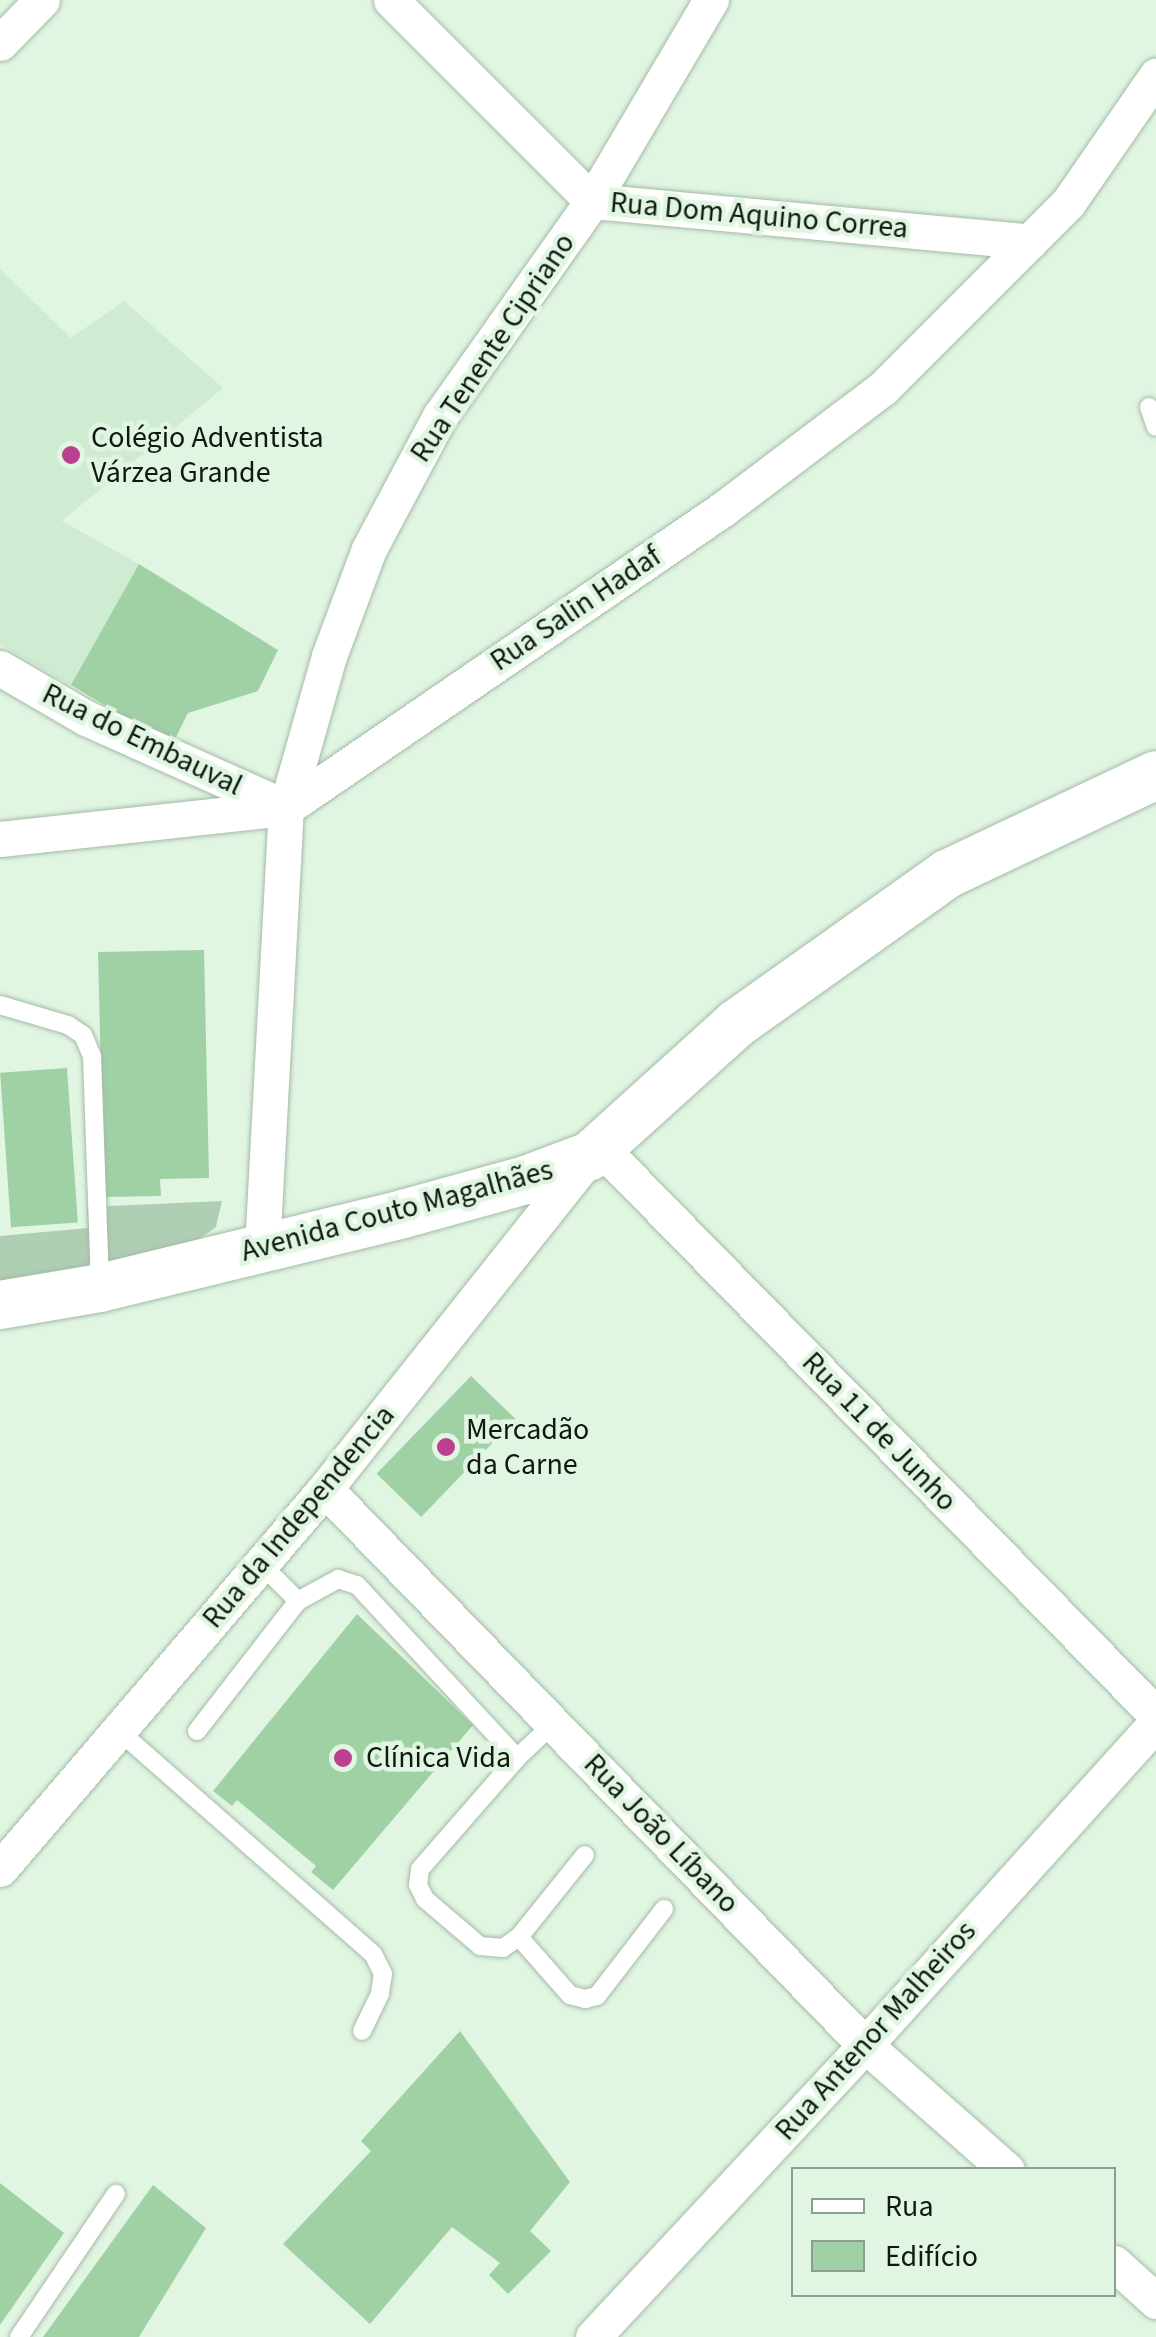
<!DOCTYPE html>
<html>
<head>
<meta charset="utf-8">
<style>
	body { margin:0 }
	#map { position:relative; width:1156px; height:2337px; overflow:hidden; background:#e0f6e2; font-family:"Source Sans 3",sans-serif }
	div>[style] { position:absolute }
	[style*='--x'] { left:calc(var(--x)*1px); top:calc(var(--y)*1px); width:calc(var(--w)*1px); rotate:calc(var(--a)*1deg) }
	.built>* { inset:0; background:#cfebd2 }
	.green>* { inset:0; background:#afcfb3 }
	.building>* { inset:0; background:#9fd1a5; transform-origin:0 0 }
	.roads { filter:drop-shadow(0 0 2px #a5baa7) drop-shadow(0 0 2px #a5baa7) }
	.service>* { height:18px; margin:-9px; padding:0 9px; transform-origin:9px; border-radius:9px; background:#fff }
	.minor>* { height:35px; margin:-17.5px; padding:0 17.5px; transform-origin:17.5px; border-radius:17.5px; background:#fff }
	.secondary>* { height:48px; margin:-24px; padding:0 24px; transform-origin:24px; border-radius:24px; background:#fff }
	.dots>* { width:28px; height:28px; translate:-50% -50%; box-sizing:border-box; border:5px solid #e0f6e2; border-radius:50% }
	span { translate:-50% -50%; white-space:nowrap; text-align:center; line-height:1.15; -webkit-text-stroke:9px #e0f6e2; paint-order:stroke }
	.street-label { font-size:30px; color:#101811 }
	.poi-label { font-size:30px; color:#101811 }
	.left { translate:0 -50%; text-align:left }
	.legend { position:absolute; left:791px; top:2167px; width:325px; height:130px; box-sizing:border-box; background:#e0f6e2; border:2px solid #8d9d8e; margin:0; padding:12px 18px; list-style:none; font-size:30px; color:#101811 }
	.legend li { display:flex; align-items:center; gap:20px; height:50px }
	.legend b { width:50px; border:2px solid #8d9d8e }
</style>
</head>
<body>
<div id="map">
	<div class="built">
		<div style="clip-path:polygon(0 269px,71px 338px,124px 301px,223px 388px,62px 521px,139px 564px,71px 685px,0 644px)"></div>
	</div>
	<div class="green">
		<div style="clip-path:polygon(222px 1201px,216px 1227px,179px 1253px,0 1288px,0 1236px,88px 1228px,87px 1207px)"></div>
	</div>
	<div class="building">
		<div style="clip-path:polygon(139px 564px,278px 650px,258px 691px,188px 713px,172px 745px,71px 685px)"></div>
		<div style="clip-path:polygon(204px 950px,209px 1178px,160px 1179px,161px 1196px,104px 1197px,98px 952px)"></div>
		<div style="left:67px;top:1068px;width:155px;height:67px;rotate:86deg"></div>
		<div style="left:471px;top:1376px;width:62px;height:136px;rotate:44deg"></div>
		<div style="clip-path:polygon(357px 1614px,473px 1725px,333px 1890px,311px 1872px,316px 1866px,237px 1800px,232px 1806px,213px 1791px)"></div>
		<div style="clip-path:polygon(460px 2031px,570px 2182px,530px 2231px,551px 2251px,508px 2294px,489px 2275px,500px 2263px,452px 2227px,370px 2324px,283px 2244px,371px 2151px,361px 2141px)"></div>
		<div style="clip-path:polygon(0 2183px,64px 2233px,0 2325px)"></div>
		<div style="clip-path:polygon(153px 2185px,206px 2228px,139px 2337px,43px 2337px)"></div>
	</div>
	<div class="roads">
		<div class="service">
			<div style="--x:1149;--y:407;--w:21;--a:71"></div>
			<div style="--x:0;--y:1005;--w:71;--a:16.4"></div>
			<div style="--x:68;--y:1025;--w:18;--a:34"></div>
			<div style="--x:83;--y:1035;--w:23;--a:67"></div>
			<div style="--x:92;--y:1056;--w:231;--a:88"></div>
			<div style="--x:262;--y:1565;--w:51;--a:45"></div>
			<div style="--x:554;--y:1723;--w:51;--a:136.6"></div>
			<div style="--x:517;--y:1758;--w:147;--a:131.1"></div>
			<div style="--x:420;--y:1869;--w:16;--a:97"></div>
			<div style="--x:418;--y:1885;--w:16;--a:63"></div>
			<div style="--x:425;--y:1899;--w:72;--a:40.5"></div>
			<div style="--x:480;--y:1946;--w:23;--a:5"></div>
			<div style="--x:503;--y:1948;--w:19;--a:-35"></div>
			<div style="--x:519;--y:1937;--w:105;--a:-51.2"></div>
			<div style="--x:119;--y:1731;--w:338;--a:41.3"></div>
			<div style="--x:373;--y:1954;--w:22;--a:63"></div>
			<div style="--x:383;--y:1974;--w:20;--a:99"></div>
			<div style="--x:380;--y:1994;--w:41;--a:115.9"></div>
			<div style="--x:197;--y:1731;--w:165;--a:-52.2"></div>
			<div style="--x:298;--y:1601;--w:46;--a:-28.8"></div>
			<div style="--x:338;--y:1579;--w:20;--a:18"></div>
			<div style="--x:357;--y:1585;--w:236;--a:47.2"></div>
			<div style="--x:519;--y:1937;--w:77;--a:48.7"></div>
			<div style="--x:570;--y:1995;--w:16;--a:15"></div>
			<div style="--x:585;--y:1999;--w:12;--a:-14"></div>
			<div style="--x:597;--y:1996;--w:110;--a:-52.4"></div>
			<div style="--x:19;--y:2337;--w:173;--a:-55.9"></div>
		</div>
		<div class="minor">
			<div style="--x:391;--y:0;--w:284;--a:45"></div>
			<div style="--x:592;--y:201;--w:440;--a:5.3"></div>
			<div style="--x:0;--y:43;--w:60;--a:-45.7"></div>
			<div style="--x:0;--y:668;--w:99;--a:30.2"></div>
			<div style="--x:86;--y:718;--w:218;--a:24.1"></div>
			<div style="--x:0;--y:839;--w:288;--a:-6.2"></div>
			<div style="--x:286;--y:808;--w:529;--a:-34.38"></div>
			<div style="--x:723;--y:509;--w:201;--a:-37.1"></div>
			<div style="--x:883;--y:388;--w:262;--a:-45"></div>
			<div style="--x:1068;--y:203;--w:155;--a:-55.3"></div>
			<div style="--x:602;--y:1149;--w:792;--a:45.61"></div>
			<div style="--x:262;--y:1249;--w:442;--a:-86.9"></div>
			<div style="--x:286;--y:808;--w:158;--a:-74.2"></div>
			<div style="--x:329;--y:656;--w:114;--a:-69.5"></div>
			<div style="--x:369;--y:549;--w:151;--a:-61.9"></div>
			<div style="--x:440;--y:416;--w:263;--a:-54.7"></div>
			<div style="--x:592;--y:201;--w:234;--a:-59.4"></div>
			<div style="--x:325;--y:1489;--w:775;--a:45.84"></div>
			<div style="--x:865;--y:2045;--w:189;--a:41.4"></div>
			<div style="--x:0;--y:1869;--w:500;--a:-49.46"></div>
			<div style="--x:325;--y:1489;--w:424;--a:-51.5"></div>
			<div style="--x:1114;--y:2263;--w:57;--a:42.1"></div>
			<div style="--x:593;--y:2337;--w:399;--a:-47"></div>
			<div style="--x:865;--y:2045;--w:434;--a:-47.9"></div>
		</div>
		<div class="secondary">
			<div style="--x:0;--y:1305;--w:101;--a:-9.6"></div>
			<div style="--x:100;--y:1288;--w:312;--a:-13.7"></div>
			<div style="--x:403;--y:1214;--w:128;--a:-15.5"></div>
			<div style="--x:526;--y:1180;--w:68;--a:-20.6"></div>
			<div style="--x:590;--y:1156;--w:197;--a:-42.1"></div>
			<div style="--x:736;--y:1024;--w:259;--a:-35.4"></div>
			<div style="--x:947;--y:874;--w:231;--a:-25.3"></div>
		</div>
	</div>
	<div class="dots">
		<div style="left:71px;top:455px;background:#bc4090"></div>
		<div style="left:446px;top:1447px;background:#bc4090"></div>
		<div style="left:343px;top:1758px;background:#bc4090"></div>
	</div>
	<div class="street-label">
		<span style="left:759px;top:216px;rotate:5deg">Rua Dom Aquino Correa</span>
		<span style="left:493px;top:348px;rotate:-56deg">Rua Tenente Cipriano</span>
		<span style="left:576px;top:609px;rotate:-34deg">Rua Salin Hadaf</span>
		<span style="left:142px;top:740px;rotate:26deg">Rua do Embauval</span>
		<span style="left:397px;top:1211px;rotate:-15deg">Avenida Couto Magalhães</span>
		<span style="left:879px;top:1432px;rotate:46deg">Rua 11 de Junho</span>
		<span style="left:299px;top:1517px;rotate:-50deg">Rua da Independencia</span>
		<span style="left:661px;top:1834px;rotate:46deg">Rua João Líbano</span>
		<span style="left:876px;top:2031px;rotate:-48deg">Rua Antenor Malheiros</span>
	</div>
	<div class="poi-label">
		<span class="left" style="left:91px;top:455px">Colégio Adventista<br>Várzea Grande</span>
		<span class="left" style="left:466px;top:1447px">Mercadão<br>da Carne</span>
		<span class="left" style="left:366px;top:1758px">Clínica Vida</span>
	</div>
	<ul class="legend">
	<li><b style="height:12px;background:#fff"></b>Rua</li>
	<li><b style="height:28px;background:#9fd1a5"></b>Edifício</li>
	</ul>
</div>
</body>
</html>
